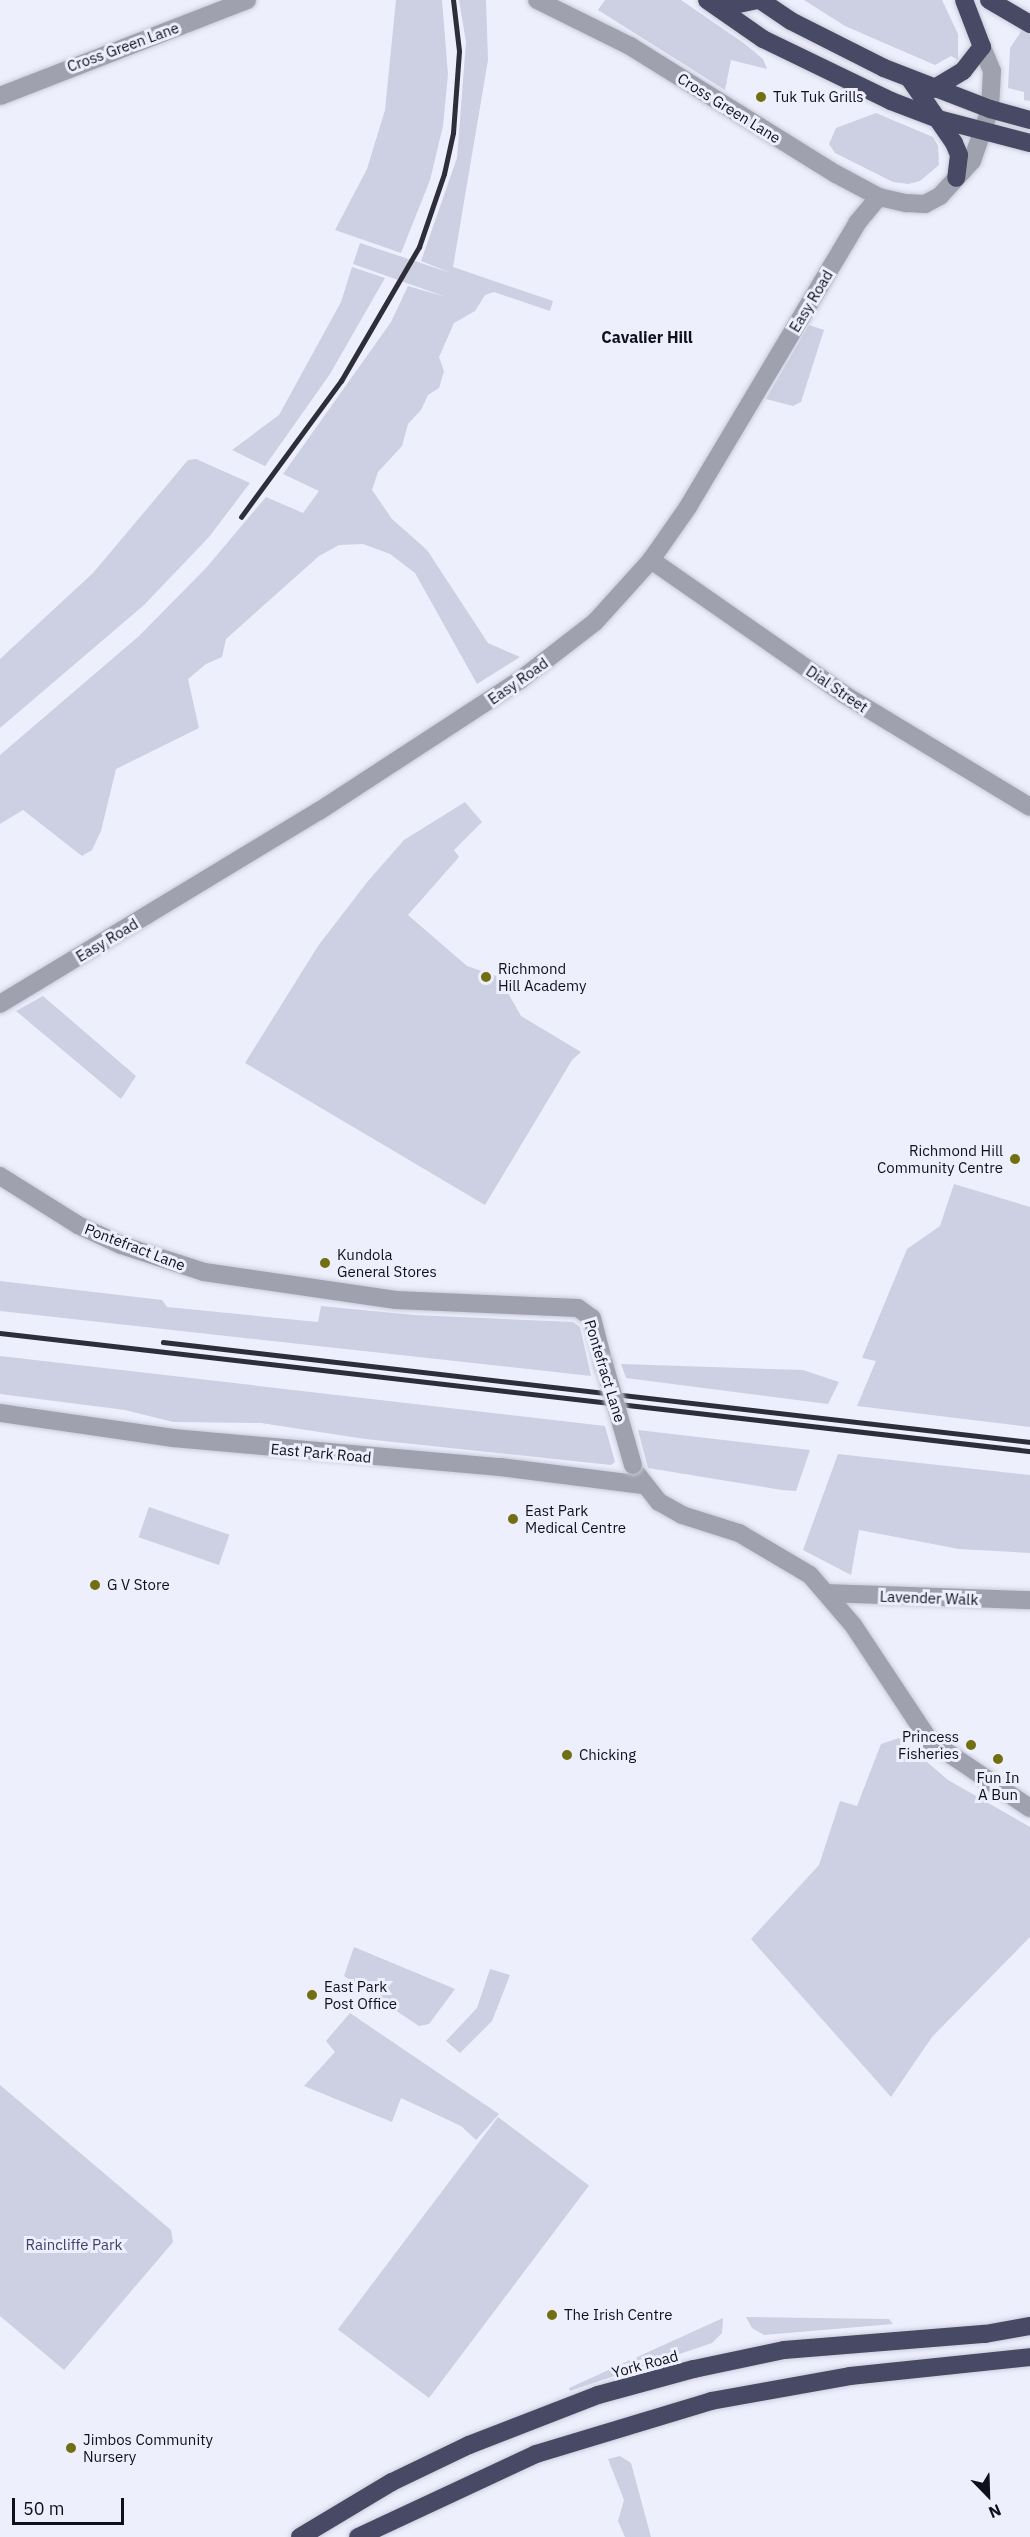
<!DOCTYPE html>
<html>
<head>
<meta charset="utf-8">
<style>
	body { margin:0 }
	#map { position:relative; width:1030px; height:2537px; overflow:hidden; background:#eeeffd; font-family:"IBM Plex Sans",sans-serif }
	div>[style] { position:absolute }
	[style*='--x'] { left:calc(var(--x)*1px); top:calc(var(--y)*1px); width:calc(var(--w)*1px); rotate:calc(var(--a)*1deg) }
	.green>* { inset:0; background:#cdcfe3; transform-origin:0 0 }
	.roads { filter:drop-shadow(0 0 2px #cacbd9) drop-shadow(0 0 2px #cacbd9) }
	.minor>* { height:18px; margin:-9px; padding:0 9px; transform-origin:9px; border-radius:9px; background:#a0a1af }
	.highway>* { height:18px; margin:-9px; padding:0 9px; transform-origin:9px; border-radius:9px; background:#484964 }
	.rail>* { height:4.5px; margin:-2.25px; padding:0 2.25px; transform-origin:2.25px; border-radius:2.25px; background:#2d2e39 }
	.bridges { filter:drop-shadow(0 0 2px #cacbd9) drop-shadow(0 0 2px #cacbd9) }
	.minor-bridge>* { height:18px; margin:-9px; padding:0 9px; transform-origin:9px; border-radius:9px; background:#a0a1af }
	.dots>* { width:16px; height:16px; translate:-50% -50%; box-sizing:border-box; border:3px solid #eeeffd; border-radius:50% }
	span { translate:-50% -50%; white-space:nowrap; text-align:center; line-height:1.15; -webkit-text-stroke:6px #eeeffd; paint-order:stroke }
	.street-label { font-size:15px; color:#0f101b }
	.poi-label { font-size:15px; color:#0f101b }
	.left { translate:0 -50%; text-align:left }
	.right { translate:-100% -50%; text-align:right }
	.park-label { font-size:15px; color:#40416c }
	.neighbourhood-label { font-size:16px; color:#0f101b; font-weight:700 }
	.north { position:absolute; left:958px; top:2465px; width:60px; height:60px; -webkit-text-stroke:4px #eeeffd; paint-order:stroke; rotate:157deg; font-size:16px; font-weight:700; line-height:24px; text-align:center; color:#0f101b }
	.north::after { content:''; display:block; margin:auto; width:21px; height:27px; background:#0f101b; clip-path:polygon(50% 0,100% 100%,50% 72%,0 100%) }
	.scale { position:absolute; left:12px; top:2498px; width:112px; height:27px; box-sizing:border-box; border:3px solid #0f101b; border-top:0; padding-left:8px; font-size:18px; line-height:21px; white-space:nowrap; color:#0f101b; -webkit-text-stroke:4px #eeeffd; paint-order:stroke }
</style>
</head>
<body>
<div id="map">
	<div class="green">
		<div style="clip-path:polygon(396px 0,442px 0,448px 74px,443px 126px,430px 180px,401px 253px,335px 230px,367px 169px,385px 110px)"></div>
		<div style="clip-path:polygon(459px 0,486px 0,488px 60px,453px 267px,553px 301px,550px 311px,494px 292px,485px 295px,475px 311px,454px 323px,439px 357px,444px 371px,439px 388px,428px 395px,421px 410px,408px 424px,402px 446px,378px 472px,372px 490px,392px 519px,427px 550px,488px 643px,520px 657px,477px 684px,415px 573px,390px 554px,363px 544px,339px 545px,319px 556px,226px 639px,222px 657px,206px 664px,188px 679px,199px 728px,116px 769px,101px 831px,92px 850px,82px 856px,23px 810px,0 824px,0 755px,139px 636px,206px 568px,266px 497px,303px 513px,319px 491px,283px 474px,391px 322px,408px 286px,446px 297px,353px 264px,360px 243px,451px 273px,421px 261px,457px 158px,466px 42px)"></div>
		<div style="clip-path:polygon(605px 0,681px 0,745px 44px,763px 59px,767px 69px,731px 60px,725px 90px,598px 10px)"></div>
		<div style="clip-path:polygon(804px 0,942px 0,958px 34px,958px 60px,951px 56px,935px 65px,845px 26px)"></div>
		<div style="clip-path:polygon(1022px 30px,1030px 35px,1030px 101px,1024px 100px,1024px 92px,1008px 88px,1010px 48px)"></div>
		<div style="clip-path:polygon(876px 113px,933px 137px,938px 146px,939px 165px,920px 181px,908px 184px,893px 182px,835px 153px,829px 144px,836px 128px)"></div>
		<div style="clip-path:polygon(352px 267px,385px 278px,330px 374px,265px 466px,232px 450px,279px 415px,341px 302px)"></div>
		<div style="clip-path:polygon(809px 325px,824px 330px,801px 402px,793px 406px,766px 399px)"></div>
		<div style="clip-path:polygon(196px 459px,250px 483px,209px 537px,144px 605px,0 728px,0 659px,93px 573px,188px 460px)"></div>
		<div style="clip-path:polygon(465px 802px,482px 822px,454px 850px,459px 857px,408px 915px,467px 966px,499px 977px,521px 1016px,581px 1052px,572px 1060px,485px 1205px,245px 1063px,318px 946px,368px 881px,404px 840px)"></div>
		<div style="clip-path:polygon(43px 996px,136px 1076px,121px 1099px,16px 1011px)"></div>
		<div style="clip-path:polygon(954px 1184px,1030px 1207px,1030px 1427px,857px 1406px,876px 1361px,862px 1358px,907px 1249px,940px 1226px)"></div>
		<div style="clip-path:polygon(0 1281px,162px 1300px,167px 1307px,318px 1322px,321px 1306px,414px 1315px,573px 1322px,580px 1327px,591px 1376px,0 1311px)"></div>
		<div style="clip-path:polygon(0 1356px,605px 1426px,615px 1462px,611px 1465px,365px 1439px,261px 1423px,173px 1422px,125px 1410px,0 1394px)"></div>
		<div style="clip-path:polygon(621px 1364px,803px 1370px,839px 1382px,828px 1404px,626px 1378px)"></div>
		<div style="clip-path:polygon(638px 1430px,810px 1450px,796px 1491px,782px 1490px,648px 1468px)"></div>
		<div style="clip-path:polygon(838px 1454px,1030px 1475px,1030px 1553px,959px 1549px,859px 1530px,851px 1575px,803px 1550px)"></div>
		<div style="left:149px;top:1507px;width:85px;height:32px;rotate:19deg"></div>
		<div style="clip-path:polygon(899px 1738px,948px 1780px,1030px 1827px,1030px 1937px,932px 2037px,891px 2097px,751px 1939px,819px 1865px,840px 1801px,857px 1806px,881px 1744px)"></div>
		<div style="clip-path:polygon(354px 1947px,455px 1989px,429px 2024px,419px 2026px,344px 1976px)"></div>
		<div style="clip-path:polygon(490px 1969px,510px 1975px,492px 2021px,460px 2053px,446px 2041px,477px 2008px)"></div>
		<div style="clip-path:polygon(350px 2013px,434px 2070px,499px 2114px,476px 2140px,461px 2126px,401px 2098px,392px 2122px,304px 2086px,335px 2052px,326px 2041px)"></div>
		<div style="clip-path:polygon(0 2085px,171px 2230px,173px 2242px,64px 2370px,0 2316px)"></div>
		<div style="left:498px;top:2117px;width:114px;height:266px;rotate:37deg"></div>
		<div style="clip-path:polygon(746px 2317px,889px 2319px,893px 2324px,764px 2335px,752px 2328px)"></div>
		<div style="clip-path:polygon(723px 2318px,722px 2333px,712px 2343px,570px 2391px,569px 2388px)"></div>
		<div style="clip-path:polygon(620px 2456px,631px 2463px,651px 2537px,625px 2537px,618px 2521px,624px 2500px,608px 2459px)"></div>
	</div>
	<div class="roads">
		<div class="minor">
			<div style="--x:537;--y:0;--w:104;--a:26.3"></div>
			<div style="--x:630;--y:46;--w:243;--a:31.9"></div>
			<div style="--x:836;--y:174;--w:49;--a:28.1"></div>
			<div style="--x:879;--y:197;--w:28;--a:13"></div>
			<div style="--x:906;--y:203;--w:19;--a:3"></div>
			<div style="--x:925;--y:204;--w:17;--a:-28"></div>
			<div style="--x:940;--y:196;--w:47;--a:-47.6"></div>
			<div style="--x:972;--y:161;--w:55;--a:-70.9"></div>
			<div style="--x:990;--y:109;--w:38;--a:-87"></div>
			<div style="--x:992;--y:71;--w:26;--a:-113"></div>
			<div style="--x:0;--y:96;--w:265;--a:-21.2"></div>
			<div style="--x:651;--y:560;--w:236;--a:34.8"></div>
			<div style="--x:845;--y:695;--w:216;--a:31.2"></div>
			<div style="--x:0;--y:1004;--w:373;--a:-31.2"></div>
			<div style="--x:319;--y:811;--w:240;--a:-33.1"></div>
			<div style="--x:520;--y:680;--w:95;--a:-37.7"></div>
			<div style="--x:595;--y:622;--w:84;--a:-47.9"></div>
			<div style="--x:651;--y:560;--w:65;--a:-55.1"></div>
			<div style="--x:688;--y:507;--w:330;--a:-59.2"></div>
			<div style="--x:857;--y:223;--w:34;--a:-50"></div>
			<div style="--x:0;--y:1176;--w:92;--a:32.1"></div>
			<div style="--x:78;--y:1225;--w:47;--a:24.9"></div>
			<div style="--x:121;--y:1245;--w:87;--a:18"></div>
			<div style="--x:204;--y:1272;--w:194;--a:8.3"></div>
			<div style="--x:396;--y:1300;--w:182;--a:2.5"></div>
			<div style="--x:578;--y:1308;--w:17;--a:36"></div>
			<div style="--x:592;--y:1318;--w:48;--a:75.4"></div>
			<div style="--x:0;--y:1413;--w:175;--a:8.2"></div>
			<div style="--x:173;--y:1438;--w:328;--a:5.1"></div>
			<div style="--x:500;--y:1467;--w:144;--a:7.2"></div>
			<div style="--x:637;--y:1474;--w:36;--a:52"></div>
			<div style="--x:659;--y:1502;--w:26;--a:29"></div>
			<div style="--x:682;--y:1515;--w:60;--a:17.5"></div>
			<div style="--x:739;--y:1533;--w:82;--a:30.6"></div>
			<div style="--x:810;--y:1575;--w:66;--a:49.3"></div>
			<div style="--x:853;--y:1625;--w:138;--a:56.5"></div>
			<div style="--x:929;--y:1740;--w:122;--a:34"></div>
			<div style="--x:827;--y:1593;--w:203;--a:2"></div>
		</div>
		<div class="highway">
			<div style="--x:707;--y:0;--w:68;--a:34.9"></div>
			<div style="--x:763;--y:39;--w:142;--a:25.8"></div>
			<div style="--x:891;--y:101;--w:50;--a:21"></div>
			<div style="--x:938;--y:119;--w:95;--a:14.6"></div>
			<div style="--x:712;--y:0;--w:23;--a:13"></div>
			<div style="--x:734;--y:5;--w:24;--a:-12"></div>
			<div style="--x:760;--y:0;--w:37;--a:34"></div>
			<div style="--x:791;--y:21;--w:104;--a:26.8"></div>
			<div style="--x:884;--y:68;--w:114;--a:21.1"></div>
			<div style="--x:990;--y:109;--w:41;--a:15.4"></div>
			<div style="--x:989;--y:0;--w:48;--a:30.3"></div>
			<div style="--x:909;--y:78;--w:79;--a:55.3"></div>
			<div style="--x:954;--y:143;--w:13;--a:67"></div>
			<div style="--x:959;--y:155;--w:23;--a:97"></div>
			<div style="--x:933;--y:89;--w:35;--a:-31"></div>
			<div style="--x:963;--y:71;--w:31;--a:-52"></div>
			<div style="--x:982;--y:47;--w:50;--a:-111"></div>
			<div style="--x:300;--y:2537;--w:107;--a:-30.9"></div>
			<div style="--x:392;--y:2482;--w:85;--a:-25.7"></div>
			<div style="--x:469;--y:2445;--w:138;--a:-21.2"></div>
			<div style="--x:598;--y:2395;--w:99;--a:-15.2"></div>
			<div style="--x:694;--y:2369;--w:92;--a:-11.9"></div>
			<div style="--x:784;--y:2350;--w:202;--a:-4.6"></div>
			<div style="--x:985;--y:2334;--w:46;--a:-10.1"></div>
			<div style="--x:358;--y:2537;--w:196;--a:-25"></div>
			<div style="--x:536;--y:2454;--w:183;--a:-16.8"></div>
			<div style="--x:711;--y:2401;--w:141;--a:-10.2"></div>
			<div style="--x:850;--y:2376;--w:181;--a:-6"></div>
		</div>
	</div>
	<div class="rail">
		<div style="--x:241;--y:517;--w:169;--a:-53.7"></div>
		<div style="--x:341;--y:381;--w:155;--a:-59.8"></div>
		<div style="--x:419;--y:247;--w:77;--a:-71.1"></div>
		<div style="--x:444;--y:174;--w:42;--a:-77.6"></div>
		<div style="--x:453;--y:133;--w:82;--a:-85.8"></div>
		<div style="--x:459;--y:51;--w:51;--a:-96.7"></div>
		<div style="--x:0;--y:1333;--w:1037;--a:6.54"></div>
		<div style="--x:163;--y:1342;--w:873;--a:6.58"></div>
	</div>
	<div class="bridges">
		<div class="minor-bridge">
			<div style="--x:604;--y:1364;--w:105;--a:74"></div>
		</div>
	</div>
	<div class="dots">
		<div style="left:761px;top:97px;background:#716f11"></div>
		<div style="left:486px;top:977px;background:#716f11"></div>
		<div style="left:1015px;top:1159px;background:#716f11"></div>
		<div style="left:325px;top:1263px;background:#716f11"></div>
		<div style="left:513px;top:1519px;background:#716f11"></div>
		<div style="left:95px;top:1585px;background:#716f11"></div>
		<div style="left:971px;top:1745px;background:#716f11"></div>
		<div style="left:567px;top:1755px;background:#716f11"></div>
		<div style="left:998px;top:1759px;background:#716f11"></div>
		<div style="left:312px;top:1995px;background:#716f11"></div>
		<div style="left:552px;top:2315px;background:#716f11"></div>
		<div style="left:71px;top:2448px;background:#716f11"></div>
	</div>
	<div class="street-label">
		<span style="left:123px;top:47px;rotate:-20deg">Cross Green Lane</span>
		<span style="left:729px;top:108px;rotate:32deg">Cross Green Lane</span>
		<span style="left:811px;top:301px;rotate:-59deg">Easy Road</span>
		<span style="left:518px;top:681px;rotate:-35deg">Easy Road</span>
		<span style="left:837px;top:689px;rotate:34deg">Dial Street</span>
		<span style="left:107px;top:940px;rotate:-31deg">Easy Road</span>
		<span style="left:135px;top:1247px;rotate:21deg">Pontefract Lane</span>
		<span style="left:605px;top:1371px;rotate:73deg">Pontefract Lane</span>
		<span style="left:321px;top:1453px;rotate:5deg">East Park Road</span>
		<span style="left:929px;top:1598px;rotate:2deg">Lavender Walk</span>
		<span style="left:645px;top:2364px;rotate:-15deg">York Road</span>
	</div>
	<div class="poi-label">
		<span class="left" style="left:773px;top:97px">Tuk Tuk Grills</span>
		<span class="left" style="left:498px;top:977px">Richmond<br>Hill Academy</span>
		<span class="right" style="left:1003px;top:1159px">Richmond Hill<br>Community Centre</span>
		<span class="left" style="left:337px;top:1263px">Kundola<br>General Stores</span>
		<span class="left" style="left:525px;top:1519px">East Park<br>Medical Centre</span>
		<span class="left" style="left:107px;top:1585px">G V Store</span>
		<span class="right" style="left:959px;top:1745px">Princess<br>Fisheries</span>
		<span class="left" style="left:579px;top:1755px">Chicking</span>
		<span style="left:998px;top:1786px">Fun In<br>A Bun</span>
		<span class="left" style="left:324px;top:1995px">East Park<br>Post Office</span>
		<span class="left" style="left:564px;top:2315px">The Irish Centre</span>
		<span class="left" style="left:83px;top:2448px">Jimbos Community<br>Nursery</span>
	</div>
	<div class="park-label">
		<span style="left:74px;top:2245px">Raincliffe Park</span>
	</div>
	<div class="neighbourhood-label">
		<span style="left:647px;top:337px">Cavalier Hill</span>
	</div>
	<div class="north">N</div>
	<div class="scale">50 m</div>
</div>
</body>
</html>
